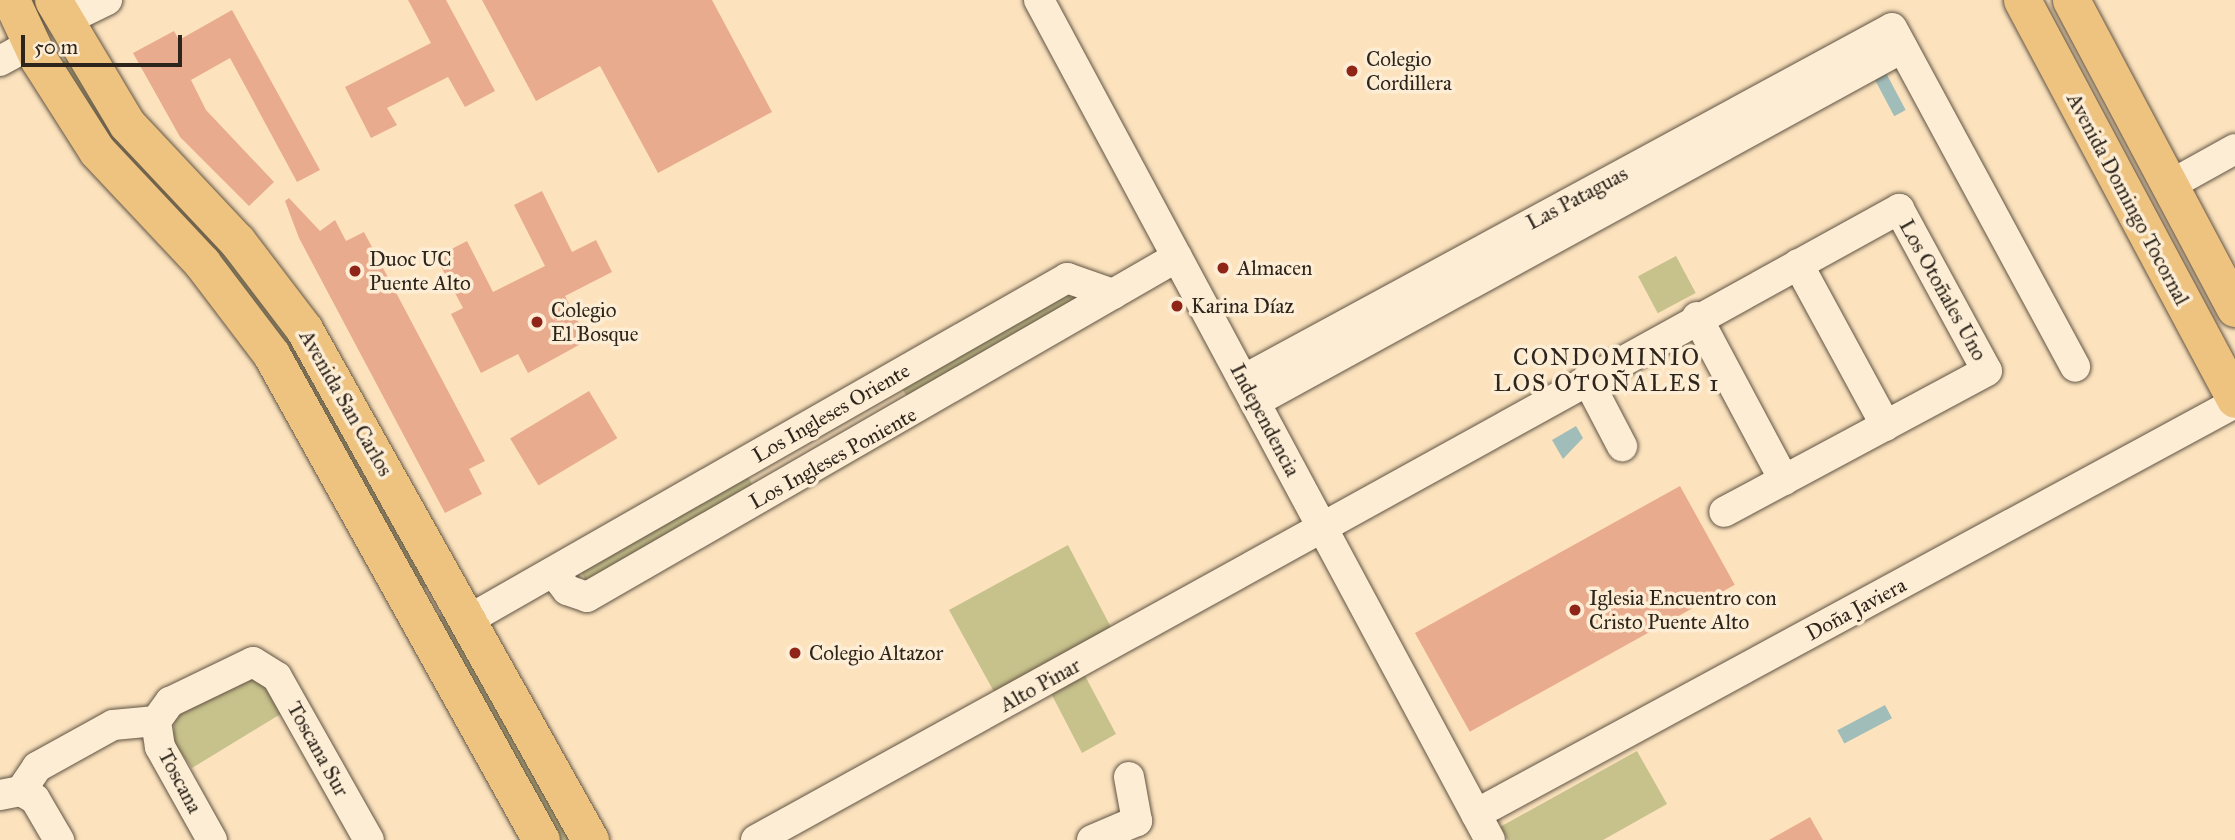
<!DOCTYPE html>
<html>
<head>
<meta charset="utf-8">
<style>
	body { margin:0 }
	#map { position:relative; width:2235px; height:840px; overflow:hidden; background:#fce3be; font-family:"IM FELL Great Primer",serif }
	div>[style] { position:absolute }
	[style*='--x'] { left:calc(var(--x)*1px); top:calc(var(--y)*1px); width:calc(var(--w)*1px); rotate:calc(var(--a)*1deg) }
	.green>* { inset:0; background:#c7c18c; transform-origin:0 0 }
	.water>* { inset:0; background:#a1bdb9; transform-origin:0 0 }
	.building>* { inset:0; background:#e9ab8d; transform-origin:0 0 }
	.roads { filter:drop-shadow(0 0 2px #615444) drop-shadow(0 0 2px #615444) }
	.minor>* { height:30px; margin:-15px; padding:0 15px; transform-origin:15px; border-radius:15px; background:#fdedd5 }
	.major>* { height:37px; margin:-18.5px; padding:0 18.5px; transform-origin:18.5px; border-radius:18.5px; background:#eec27f }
	.dots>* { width:19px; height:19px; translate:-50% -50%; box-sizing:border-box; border:4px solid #fdedd5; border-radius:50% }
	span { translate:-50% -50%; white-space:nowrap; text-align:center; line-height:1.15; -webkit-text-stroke:7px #fdedd5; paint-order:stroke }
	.poi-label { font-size:21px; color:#2d251c }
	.left { translate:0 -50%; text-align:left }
	.street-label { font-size:21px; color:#2d251c }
	.neighbourhood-label { font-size:23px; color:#2d251c; letter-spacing:2px }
	.scale { position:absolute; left:21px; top:35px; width:161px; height:32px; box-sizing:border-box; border:4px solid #2d251c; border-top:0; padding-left:9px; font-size:21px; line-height:24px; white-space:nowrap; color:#2d251c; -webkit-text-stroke:5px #fdedd5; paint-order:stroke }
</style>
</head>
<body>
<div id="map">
	<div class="green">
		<div style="clip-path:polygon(69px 60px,266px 298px,430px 585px,421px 590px,56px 63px)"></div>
		<div style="left:1676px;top:256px;width:42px;height:43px;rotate:62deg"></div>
		<div style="left:1067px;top:290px;width:22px;height:192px;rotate:60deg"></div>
		<div style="left:745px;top:471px;width:21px;height:192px;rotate:62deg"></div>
		<div style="clip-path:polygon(1068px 545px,1115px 635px,1075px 657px,1116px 734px,1082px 753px,1042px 676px,998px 699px,949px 610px)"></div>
		<div style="left:451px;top:609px;width:265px;height:23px;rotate:61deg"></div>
		<div style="clip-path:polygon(247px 676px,268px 683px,284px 712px,192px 768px,172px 740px,176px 714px)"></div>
		<div style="clip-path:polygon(1637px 751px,1667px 804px,1603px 840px,1508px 840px,1500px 827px)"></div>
	</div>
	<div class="water">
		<div style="left:1886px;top:73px;width:42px;height:13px;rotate:62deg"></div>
		<div style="clip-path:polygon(1576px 426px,1583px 438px,1563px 459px,1552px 440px)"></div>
		<div style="left:1885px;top:705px;width:15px;height:54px;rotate:62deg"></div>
	</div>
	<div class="building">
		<div style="clip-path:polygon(408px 0,446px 0,495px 91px,465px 107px,448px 77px,387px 108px,397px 125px,371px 138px,345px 87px,431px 43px)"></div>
		<div style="clip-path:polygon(482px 0,712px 0,772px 112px,658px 173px,600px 66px,536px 101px)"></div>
		<div style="clip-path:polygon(232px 10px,320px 170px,297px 182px,230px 58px,191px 80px,206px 110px,274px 182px,249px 206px,180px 137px,133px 53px,174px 31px,179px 40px)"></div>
		<div style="clip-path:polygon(542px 191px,572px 252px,596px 240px,612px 272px,565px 296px,588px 340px,528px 373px,518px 354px,481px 373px,451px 314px,463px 308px,436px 257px,467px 241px,493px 292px,545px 266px,514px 205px)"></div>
		<div style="clip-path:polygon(289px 198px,320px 231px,335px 220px,346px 241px,364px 232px,485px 461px,469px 469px,482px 494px,445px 513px,299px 238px,285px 201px)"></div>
		<div style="left:589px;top:391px;width:55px;height:92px;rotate:59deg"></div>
		<div style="left:1680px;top:486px;width:113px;height:303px;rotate:61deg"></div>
		<div style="clip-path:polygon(1810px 817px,1823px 840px,1769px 840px)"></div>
	</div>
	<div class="roads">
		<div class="minor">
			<div style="--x:1039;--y:0;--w:953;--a:61.77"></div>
			<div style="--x:64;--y:21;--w:48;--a:-26"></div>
			<div style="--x:0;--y:61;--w:35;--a:-29"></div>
			<div style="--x:2170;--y:185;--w:74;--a:-29"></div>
			<div style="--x:1798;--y:264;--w:184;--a:61.5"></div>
			<div style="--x:1697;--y:317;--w:185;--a:61.9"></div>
			<div style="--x:1587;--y:379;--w:76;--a:62.4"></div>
			<div style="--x:1243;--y:380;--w:738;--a:-28.47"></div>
			<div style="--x:1892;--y:28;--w:385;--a:61.6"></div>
			<div style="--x:1255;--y:402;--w:738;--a:-28.68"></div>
			<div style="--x:553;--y:572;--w:23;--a:52"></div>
			<div style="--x:567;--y:590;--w:21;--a:19"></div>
			<div style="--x:587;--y:597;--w:681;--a:-29.95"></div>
			<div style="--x:468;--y:620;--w:690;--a:-29.72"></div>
			<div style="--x:1067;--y:278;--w:49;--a:19.2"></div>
			<div style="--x:1129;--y:777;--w:45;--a:79.7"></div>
			<div style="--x:21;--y:791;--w:29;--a:-56"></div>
			<div style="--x:37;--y:767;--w:87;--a:-28.9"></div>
			<div style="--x:113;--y:725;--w:43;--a:-5.3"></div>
			<div style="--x:0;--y:795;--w:21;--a:-11"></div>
			<div style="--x:21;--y:791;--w:16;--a:30"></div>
			<div style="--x:35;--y:799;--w:48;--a:59.7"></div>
			<div style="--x:1476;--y:814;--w:863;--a:-28.44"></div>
			<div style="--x:212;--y:840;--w:107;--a:-119.2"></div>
			<div style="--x:160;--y:747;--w:26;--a:-99"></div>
			<div style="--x:156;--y:721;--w:24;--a:-54"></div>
			<div style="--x:170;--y:702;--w:92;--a:-25.7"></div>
			<div style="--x:253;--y:662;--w:28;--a:32"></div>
			<div style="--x:277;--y:677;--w:187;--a:60.6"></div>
			<div style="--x:756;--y:840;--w:1306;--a:-28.9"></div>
			<div style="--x:1899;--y:209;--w:184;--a:61.5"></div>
			<div style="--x:1987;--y:371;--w:298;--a:151.8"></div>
			<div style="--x:1092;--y:840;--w:49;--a:-22.9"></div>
		</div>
		<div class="major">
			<div style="--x:11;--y:0;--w:66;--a:65"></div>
			<div style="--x:39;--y:60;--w:108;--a:57.5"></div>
			<div style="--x:97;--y:151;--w:154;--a:46.8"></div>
			<div style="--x:202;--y:263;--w:114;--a:52.8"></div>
			<div style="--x:271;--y:354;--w:556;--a:60.95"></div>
			<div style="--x:53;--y:0;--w:144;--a:59.2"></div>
			<div style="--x:127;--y:124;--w:161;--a:46.8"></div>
			<div style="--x:237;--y:241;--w:111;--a:52.7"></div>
			<div style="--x:304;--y:329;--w:586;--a:60.76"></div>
			<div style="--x:2022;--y:0;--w:452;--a:61.9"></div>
			<div style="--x:2071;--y:0;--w:349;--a:62"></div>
		</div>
	</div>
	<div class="dots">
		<div style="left:1352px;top:71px;background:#8f2418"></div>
		<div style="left:1223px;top:268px;background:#8f2418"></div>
		<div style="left:355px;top:271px;background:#8f2418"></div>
		<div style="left:1177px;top:306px;background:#8f2418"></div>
		<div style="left:537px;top:322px;background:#8f2418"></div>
		<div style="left:1575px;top:610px;background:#8f2418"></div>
		<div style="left:795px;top:653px;background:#8f2418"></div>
	</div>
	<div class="poi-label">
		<span class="left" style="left:1366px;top:71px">Colegio<br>Cordillera</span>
		<span class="left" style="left:369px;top:271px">Duoc UC<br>Puente Alto</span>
		<span class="left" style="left:1237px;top:268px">Almacen</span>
		<span class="left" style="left:1191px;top:306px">Karina Díaz</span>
		<span class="left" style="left:551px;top:322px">Colegio<br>El Bosque</span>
		<span class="left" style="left:1589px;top:610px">Iglesia Encuentro con<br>Cristo Puente Alto</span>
		<span class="left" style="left:809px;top:653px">Colegio Altazor</span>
	</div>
	<div class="street-label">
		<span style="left:1577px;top:198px;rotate:-28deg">Las Pataguas</span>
		<span style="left:2128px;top:199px;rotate:62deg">Avenida Domingo Tocornal</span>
		<span style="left:1943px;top:290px;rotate:61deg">Los Otoñales Uno</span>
		<span style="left:346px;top:403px;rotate:60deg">Avenida San Carlos</span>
		<span style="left:831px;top:413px;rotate:-30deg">Los Ingleses Oriente</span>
		<span style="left:1265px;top:420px;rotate:62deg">Independencia</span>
		<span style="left:833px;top:458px;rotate:-29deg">Los Ingleses Poniente</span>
		<span style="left:1856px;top:609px;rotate:-28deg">Doña Javiera</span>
		<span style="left:1040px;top:685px;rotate:-29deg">Alto Pinar</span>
		<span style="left:318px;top:749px;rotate:61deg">Toscana Sur</span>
		<span style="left:180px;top:781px;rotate:62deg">Toscana</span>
	</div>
	<div class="neighbourhood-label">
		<span style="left:1607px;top:370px">CONDOMINIO<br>LOS OTOÑALES 1</span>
	</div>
	<div class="scale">50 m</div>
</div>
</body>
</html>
